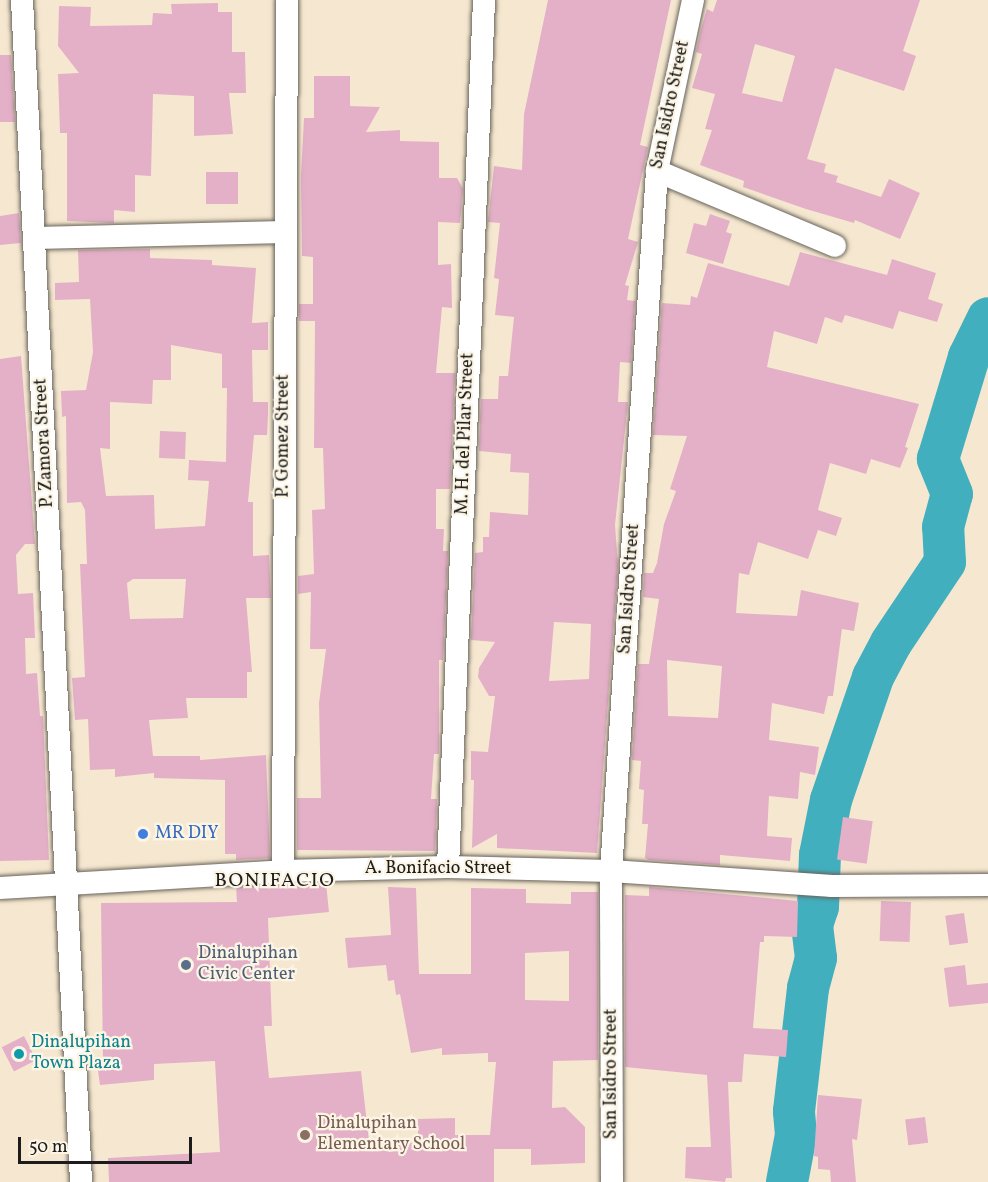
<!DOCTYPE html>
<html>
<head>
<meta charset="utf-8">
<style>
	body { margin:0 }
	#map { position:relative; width:988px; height:1182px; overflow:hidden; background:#f6e8d0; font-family:Vollkorn,serif }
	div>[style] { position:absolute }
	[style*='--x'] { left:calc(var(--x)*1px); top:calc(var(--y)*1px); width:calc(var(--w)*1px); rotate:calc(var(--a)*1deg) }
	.river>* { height:42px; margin:-21px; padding:0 21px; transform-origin:21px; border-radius:21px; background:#42afbf }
	.building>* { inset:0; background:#e4b0c7; transform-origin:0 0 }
	.roads { filter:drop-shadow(0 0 2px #68635b) drop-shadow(0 0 2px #68635b) }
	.minor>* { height:22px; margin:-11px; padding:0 11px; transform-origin:11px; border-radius:11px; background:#fff }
	.dots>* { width:16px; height:16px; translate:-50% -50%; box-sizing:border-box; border:3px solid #fcf5e5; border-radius:50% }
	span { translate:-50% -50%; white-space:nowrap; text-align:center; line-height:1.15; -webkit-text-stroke:4.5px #fcf5e5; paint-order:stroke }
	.street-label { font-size:18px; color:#1c1c1c }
	.shop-label { font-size:18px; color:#366cbe }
	.left { translate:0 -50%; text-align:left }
	.service-label { font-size:18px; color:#4e5e75 }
	.culture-label { font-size:18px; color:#0d838f }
	.education-label { font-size:18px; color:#785e54 }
	.neighbourhood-label { font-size:20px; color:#1c1c1c; letter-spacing:1.5px }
	.scale { position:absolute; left:18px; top:1137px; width:174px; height:27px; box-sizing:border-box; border:3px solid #1c1c1c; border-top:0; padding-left:8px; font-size:18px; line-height:21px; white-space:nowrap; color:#1c1c1c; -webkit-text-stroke:4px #fcf5e5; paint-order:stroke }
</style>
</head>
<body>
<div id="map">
	<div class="river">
		<div style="--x:787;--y:1182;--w:48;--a:-79.2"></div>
		<div style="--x:796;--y:1135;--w:24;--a:-95"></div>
		<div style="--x:794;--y:1111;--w:124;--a:-83.5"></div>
		<div style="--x:808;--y:988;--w:31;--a:-75"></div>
		<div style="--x:816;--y:958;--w:33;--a:-97"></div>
		<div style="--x:812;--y:925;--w:19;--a:-72"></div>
		<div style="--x:818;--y:907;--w:52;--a:-87.8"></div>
		<div style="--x:820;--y:855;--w:56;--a:-78.7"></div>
		<div style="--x:831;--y:800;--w:130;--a:-71.1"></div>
		<div style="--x:873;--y:677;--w:38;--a:-62"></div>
		<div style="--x:891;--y:643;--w:97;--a:-56.3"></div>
		<div style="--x:945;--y:562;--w:35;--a:-93"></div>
		<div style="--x:943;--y:527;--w:34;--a:-75"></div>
		<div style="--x:952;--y:494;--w:38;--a:-112"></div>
		<div style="--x:938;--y:459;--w:107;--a:-73.1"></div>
		<div style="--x:969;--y:357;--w:43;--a:-64"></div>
	</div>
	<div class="building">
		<div style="clip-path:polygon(evenodd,548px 0,671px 0,640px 145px,648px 147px,628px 239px,638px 242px,625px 285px,629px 286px,627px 300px,635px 301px,631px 363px,620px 362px,618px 402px,628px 402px,615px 525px,618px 566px,597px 853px,497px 848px,497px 834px,472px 848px,474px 780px,471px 780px,471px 751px,488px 752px,495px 696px,489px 696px,478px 677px,479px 668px,495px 642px,471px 640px,475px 553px,483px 552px,483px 537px,489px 537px,490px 512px,528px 515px,529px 473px,510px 472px,511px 454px,479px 451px,481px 399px,498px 399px,499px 376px,508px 376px,514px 317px,495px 315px,499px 279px,494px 278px,500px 223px,488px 222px,494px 166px,522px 170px,524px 114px,548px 0,554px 622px,591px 624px,589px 679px,549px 681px,554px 622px)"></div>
		<div style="clip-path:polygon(evenodd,717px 0,920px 0,903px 51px,916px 56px,904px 91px,835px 68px,807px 159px,826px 164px,824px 172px,838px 176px,836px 182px,881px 197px,889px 179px,920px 193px,900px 239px,855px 220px,854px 223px,806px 209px,743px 187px,744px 181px,700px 165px,712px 130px,705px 129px,715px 94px,692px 88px,702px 54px,696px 52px,701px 29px,707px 9px,713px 12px,717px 0,755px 44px,795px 56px,782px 102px,742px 93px,755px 44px)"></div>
		<div style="clip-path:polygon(218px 3px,218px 12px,232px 12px,232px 52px,245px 52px,246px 93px,229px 93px,233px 134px,194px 136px,194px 96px,153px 94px,151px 176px,135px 175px,135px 212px,114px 210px,114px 223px,67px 221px,67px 133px,60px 133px,58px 74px,79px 73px,58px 46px,59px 6px,91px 7px,90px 26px,152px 25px,153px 13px,172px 14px,171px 4px)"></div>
		<div style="clip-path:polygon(0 55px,11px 55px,15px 122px,0 122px)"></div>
		<div style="clip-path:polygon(314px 76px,350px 76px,350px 106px,380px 107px,366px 132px,400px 130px,400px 141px,439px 142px,439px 178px,457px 178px,463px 189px,460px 223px,438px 222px,438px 265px,451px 264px,452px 308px,442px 307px,436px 373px,455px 373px,450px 489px,436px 489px,436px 529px,444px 529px,443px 551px,448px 551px,443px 660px,439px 660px,439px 754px,434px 754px,431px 799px,437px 799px,435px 851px,297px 850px,297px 798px,321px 798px,319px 703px,326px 649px,310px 649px,311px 592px,298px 594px,298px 576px,314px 574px,312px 510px,325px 509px,323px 448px,314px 448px,315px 321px,299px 321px,299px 304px,313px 304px,313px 257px,302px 256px,301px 176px,304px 118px,314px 118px)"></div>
		<div style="left:238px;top:172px;width:32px;height:32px;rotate:90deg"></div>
		<div style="clip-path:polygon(19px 213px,21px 243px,0 245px,0 216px)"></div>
		<div style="clip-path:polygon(710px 214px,730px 221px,726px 232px,732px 234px,723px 264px,686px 253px,694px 223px,706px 226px)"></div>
		<div style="clip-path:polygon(evenodd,150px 249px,150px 258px,212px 260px,212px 265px,256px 268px,252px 323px,268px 322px,268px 350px,252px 350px,253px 402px,268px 402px,268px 413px,267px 435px,254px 435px,248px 502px,253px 502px,253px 556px,269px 555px,271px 598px,246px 598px,252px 672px,247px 672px,247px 698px,186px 698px,188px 718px,149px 720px,153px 756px,200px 756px,200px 760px,266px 755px,270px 858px,236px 860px,236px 854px,225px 854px,225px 780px,154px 778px,154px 773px,115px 777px,115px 769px,90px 770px,88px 719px,75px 720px,72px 678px,85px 677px,80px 564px,87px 564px,85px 510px,81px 502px,67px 503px,66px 416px,62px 417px,61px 391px,86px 390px,93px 352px,90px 299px,55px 300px,55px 283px,79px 282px,78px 250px,150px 249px,171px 345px,222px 354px,222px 388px,227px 388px,226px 462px,189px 460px,188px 480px,209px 481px,205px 526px,155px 529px,154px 495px,106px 496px,100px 448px,110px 449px,110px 402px,152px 404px,153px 380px,171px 380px,171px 345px,150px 249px,133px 579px,186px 579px,183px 618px,130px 619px,127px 583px,133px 579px)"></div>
		<div style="clip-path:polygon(evenodd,800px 252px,887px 275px,892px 259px,936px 273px,928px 299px,943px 304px,937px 322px,899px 311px,893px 329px,845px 315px,842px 323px,825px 317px,817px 344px,774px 331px,767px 367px,919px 404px,905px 447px,908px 448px,900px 468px,871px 459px,866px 474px,830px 463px,818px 510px,842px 518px,836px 536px,818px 530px,808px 559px,758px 542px,749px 575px,739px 573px,736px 613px,797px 616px,801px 590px,859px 603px,854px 631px,842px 629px,833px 696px,828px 696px,824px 714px,772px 703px,769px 740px,819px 747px,815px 775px,800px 772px,798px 799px,769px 796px,767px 836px,792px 838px,790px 861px,720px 855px,720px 865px,649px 860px,645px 858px,648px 824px,642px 824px,644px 790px,639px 789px,641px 761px,632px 760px,638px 664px,649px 664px,659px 599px,643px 597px,644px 573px,653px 573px,657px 563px,664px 524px,676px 491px,670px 489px,687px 436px,653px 435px,662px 303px,690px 305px,691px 296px,697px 298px,708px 263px,789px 286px,800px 252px,667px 660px,722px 666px,718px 718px,668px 716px,667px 660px)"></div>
		<div style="clip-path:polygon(21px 356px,35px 544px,25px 544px,16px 555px,18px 594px,33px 593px,35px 638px,25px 638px,26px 674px,37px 673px,40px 716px,43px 716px,49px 860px,0 861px,0 359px)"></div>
		<div style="left:160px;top:431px;width:26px;height:27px;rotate:2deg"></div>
		<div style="left:843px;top:817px;width:30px;height:43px;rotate:8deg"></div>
		<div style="clip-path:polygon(evenodd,326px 883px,329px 912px,268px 918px,272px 1026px,264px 1026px,269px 1078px,361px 1071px,369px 1141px,418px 1143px,418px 1119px,455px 1118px,455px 1135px,490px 1135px,496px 1062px,488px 1062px,488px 1053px,442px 1055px,442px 1048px,411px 1053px,400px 994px,396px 995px,394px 980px,388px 981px,386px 965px,348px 968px,345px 938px,391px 935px,388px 887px,416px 888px,419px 974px,471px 974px,471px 888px,526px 889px,526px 903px,571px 904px,571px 892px,598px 892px,598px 1060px,553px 1061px,552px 1108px,565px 1107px,585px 1127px,585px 1163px,531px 1165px,531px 1149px,494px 1149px,494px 1182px,109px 1182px,108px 1158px,220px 1152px,215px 1061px,154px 1064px,154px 1080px,100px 1085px,97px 1064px,103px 1064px,101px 903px,237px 902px,236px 887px,326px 883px,569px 951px,569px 1001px,525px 1000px,525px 953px,569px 951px)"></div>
		<div style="clip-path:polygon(649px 887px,798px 901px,797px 937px,764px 936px,764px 942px,760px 942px,753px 1028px,788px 1030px,786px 1057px,744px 1054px,742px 1082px,728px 1082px,732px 1178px,726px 1178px,725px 1182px,685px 1178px,686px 1147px,711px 1147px,707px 1075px,625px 1067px,625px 895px,649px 896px)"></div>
		<div style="left:881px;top:901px;width:30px;height:40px;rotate:2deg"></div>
		<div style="left:964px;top:913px;width:30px;height:19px;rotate:82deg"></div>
		<div style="clip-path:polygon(965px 965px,967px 985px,988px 983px,988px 1003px,949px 1007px,944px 968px)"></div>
		<div style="left:24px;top:1036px;width:27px;height:25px;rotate:63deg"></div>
		<div style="clip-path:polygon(818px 1095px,862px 1099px,857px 1140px,852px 1139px,856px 1182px,831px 1182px,830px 1170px,818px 1169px,818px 1157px,814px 1156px)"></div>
		<div style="left:925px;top:1117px;width:26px;height:20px;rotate:83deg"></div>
	</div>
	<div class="roads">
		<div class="minor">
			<div style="--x:22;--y:0;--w:1183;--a:87.14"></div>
			<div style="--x:657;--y:171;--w:193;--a:22.8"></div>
			<div style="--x:36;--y:238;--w:248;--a:-1.4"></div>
			<div style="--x:448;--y:867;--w:868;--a:-87.62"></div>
			<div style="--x:283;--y:871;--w:871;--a:-89.74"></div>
			<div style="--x:0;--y:888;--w:284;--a:-3.4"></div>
			<div style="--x:283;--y:871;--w:165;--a:-1.4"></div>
			<div style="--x:448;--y:867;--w:163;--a:1.4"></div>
			<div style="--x:611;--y:871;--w:222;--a:3.9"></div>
			<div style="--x:832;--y:886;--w:156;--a:-0.4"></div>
			<div style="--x:612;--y:1182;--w:311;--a:-90.2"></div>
			<div style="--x:611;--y:871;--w:702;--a:-86.24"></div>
			<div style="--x:657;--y:171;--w:175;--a:-78.1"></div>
		</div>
	</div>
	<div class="dots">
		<div style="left:143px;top:834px;background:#3f7fe0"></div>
		<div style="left:186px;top:965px;background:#5c6f8a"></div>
		<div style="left:19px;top:1054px;background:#0f9aa8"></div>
		<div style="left:305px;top:1135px;background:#8d6e63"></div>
	</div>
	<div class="street-label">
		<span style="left:671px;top:105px;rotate:-78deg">San Isidro Street</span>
		<span style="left:466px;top:434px;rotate:-88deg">M. H. del Pilar Street</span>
		<span style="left:284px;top:436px;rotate:-90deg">P. Gomez Street</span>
		<span style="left:45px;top:443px;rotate:-93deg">P. Zamora Street</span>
		<span style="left:630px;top:589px;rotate:-86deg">San Isidro Street</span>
		<span style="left:438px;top:869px">A. Bonifacio Street</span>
		<span style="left:612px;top:1074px;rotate:-90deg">San Isidro Street</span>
	</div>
	<div class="shop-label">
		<span class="left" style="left:155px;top:834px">MR DIY</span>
	</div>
	<div class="service-label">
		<span class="left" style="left:198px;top:965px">Dinalupihan<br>Civic Center</span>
	</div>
	<div class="culture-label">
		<span class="left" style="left:31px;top:1054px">Dinalupihan<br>Town Plaza</span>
	</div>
	<div class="education-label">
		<span class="left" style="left:317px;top:1135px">Dinalupihan<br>Elementary School</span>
	</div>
	<div class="neighbourhood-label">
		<span style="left:275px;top:881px">BONIFACIO</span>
	</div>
	<div class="scale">50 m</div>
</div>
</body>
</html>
